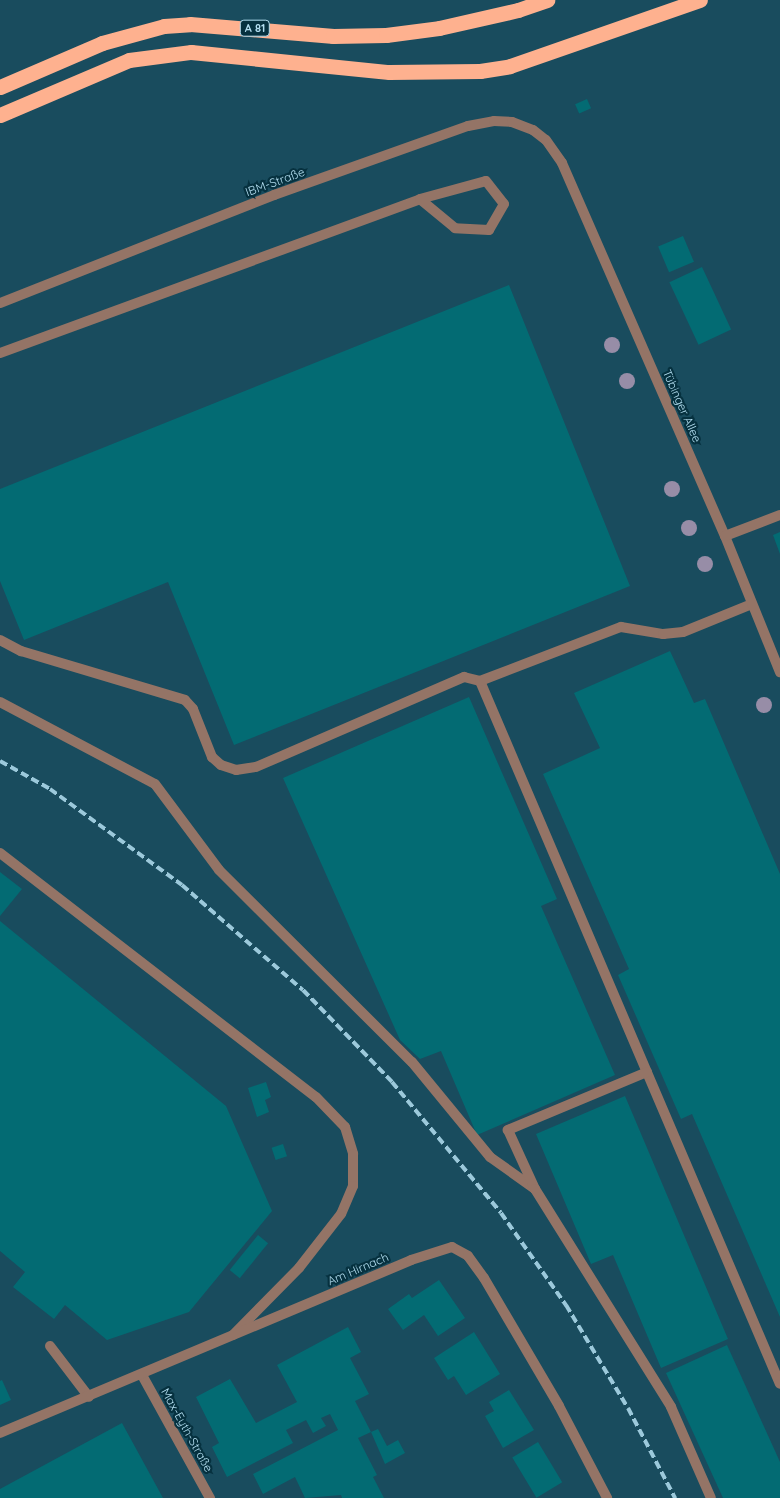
<!DOCTYPE html>
<html>
<head>
<meta charset="utf-8">
<style>
	body { margin:0 }
	#map { position:relative; width:780px; height:1498px; overflow:hidden; background:#194c5e; font-family:Quicksand,sans-serif }
	div>[style] { position:absolute }
	[style*='--x'] { left:calc(var(--x)*1px); top:calc(var(--y)*1px); width:calc(var(--w)*1px); rotate:calc(var(--a)*1deg) }
	.building>* { inset:0; background:#036b73; transform-origin:0 0 }
	.service>* { height:10px; margin:-5px; padding:0 5px; transform-origin:5px; border-radius:5px; background:#947466 }
	.minor>* { height:10px; margin:-5px; padding:0 5px; transform-origin:5px; border-radius:5px; background:#947466 }
	.motorway>* { height:15px; margin:-7.5px; padding:0 7.5px; transform-origin:7.5px; border-radius:7.5px; background:#feb18f }
	.rail>* { height:4px; margin-top:-2px; transform-origin:0; background:repeating-linear-gradient(90deg,#9cc9db 0 8px,transparent 0 12px) }
	.trees>* { width:16px; height:16px; margin:-8px; border-radius:50%; background:#978da7 }
	span { translate:-50% -50%; white-space:nowrap; text-align:center; line-height:1.15; -webkit-text-stroke:4.5px #06313f; paint-order:stroke }
	.shield-label span { padding:1px 4px; background:#06313f; border:1px solid; border-radius:4px; -webkit-text-stroke-width:0 }
	.shield-label { font-size:11px; color:#b3def0; font-weight:700 }
	.street-label { font-size:12px; color:#b3def0 }
</style>
</head>
<body>
<div id="map">
	<div class="building">
		<div style="left:587px;top:99px;width:10px;height:13px;rotate:66deg"></div>
		<div style="left:683px;top:236px;width:28px;height:27px;rotate:67deg"></div>
		<div style="left:702px;top:267px;width:69px;height:36px;rotate:65deg"></div>
		<div style="clip-path:polygon(509px 285px,630px 586px,234px 745px,168px 582px,24px 640px,0 581px,0 489px)"></div>
		<div style="clip-path:polygon(780px 532px,780px 554px,773px 535px)"></div>
		<div style="clip-path:polygon(670px 651px,694px 703px,705px 699px,780px 874px,780px 1317px,692px 1114px,681px 1119px,618px 975px,629px 969px,543px 774px,600px 748px,574px 693px)"></div>
		<div style="clip-path:polygon(469px 697px,557px 899px,541px 906px,615px 1075px,477px 1135px,441px 1051px,420px 1059px,400px 1040px,283px 778px)"></div>
		<div style="clip-path:polygon(0 872px,22px 889px,0 916px)"></div>
		<div style="clip-path:polygon(0 921px,226px 1106px,272px 1211px,189px 1312px,107px 1340px,65px 1305px,54px 1319px,13px 1287px,25px 1272px,0 1251px)"></div>
		<div style="clip-path:polygon(266px 1082px,271px 1097px,265px 1100px,269px 1112px,257px 1117px,248px 1088px)"></div>
		<div style="clip-path:polygon(625px 1096px,728px 1339px,661px 1368px,613px 1255px,591px 1264px,536px 1134px)"></div>
		<div style="left:283px;top:1144px;width:13px;height:12px;rotate:72deg"></div>
		<div style="left:258px;top:1235px;width:13px;height:45px;rotate:39deg"></div>
		<div style="clip-path:polygon(439px 1280px,465px 1318px,438px 1336px,424px 1315px,403px 1330px,388px 1309px,409px 1294px,412px 1298px)"></div>
		<div style="clip-path:polygon(348px 1327px,361px 1352px,350px 1358px,369px 1394px,355px 1401px,371px 1432px,358px 1438px,377px 1475px,373px 1477px,384px 1498px,342px 1498px,341px 1495px,305px 1498px,295px 1477px,263px 1494px,253px 1474px,338px 1430px,330px 1414px,321px 1418px,326px 1426px,313px 1433px,306px 1420px,286px 1430px,293px 1443px,227px 1477px,212px 1447px,219px 1443px,196px 1397px,230px 1379px,256px 1423px,297px 1402px,277px 1365px)"></div>
		<div style="clip-path:polygon(474px 1332px,500px 1374px,466px 1395px,454px 1376px,448px 1380px,434px 1358px)"></div>
		<div style="clip-path:polygon(727px 1345px,780px 1462px,780px 1498px,723px 1498px,666px 1373px)"></div>
		<div style="clip-path:polygon(2px 1380px,11px 1400px,0 1405px,0 1381px)"></div>
		<div style="clip-path:polygon(509px 1390px,534px 1430px,503px 1448px,485px 1416px,494px 1411px,489px 1402px)"></div>
		<div style="clip-path:polygon(122px 1423px,163px 1498px,0 1498px,0 1489px)"></div>
		<div style="clip-path:polygon(378px 1429px,387px 1446px,398px 1440px,405px 1453px,385px 1464px,371px 1432px)"></div>
		<div style="left:538px;top:1442px;width:47px;height:30px;rotate:59deg"></div>
	</div>
	<div class="service">
		<div style="--x:0;--y:353;--w:447;--a:-20.1"></div>
		<div style="--x:420;--y:199;--w:68;--a:-15.3"></div>
		<div style="--x:486;--y:181;--w:29;--a:52"></div>
		<div style="--x:504;--y:204;--w:30;--a:120"></div>
		<div style="--x:489;--y:230;--w:34;--a:-177"></div>
		<div style="--x:455;--y:228;--w:45;--a:-140.4"></div>
		<div style="--x:0;--y:640;--w:24;--a:28"></div>
		<div style="--x:21;--y:651;--w:171;--a:16.6"></div>
		<div style="--x:185;--y:700;--w:12;--a:48"></div>
		<div style="--x:193;--y:709;--w:52;--a:68.4"></div>
		<div style="--x:212;--y:757;--w:12;--a:42"></div>
		<div style="--x:221;--y:765;--w:16;--a:18"></div>
		<div style="--x:236;--y:770;--w:20;--a:-9"></div>
		<div style="--x:256;--y:767;--w:227;--a:-23.4"></div>
		<div style="--x:464;--y:677;--w:16;--a:14"></div>
		<div style="--x:480;--y:681;--w:764;--a:66.89"></div>
		<div style="--x:480;--y:681;--w:151;--a:-21"></div>
		<div style="--x:621;--y:627;--w:43;--a:9.5"></div>
		<div style="--x:663;--y:634;--w:20;--a:-6"></div>
		<div style="--x:683;--y:632;--w:74;--a:-22.1"></div>
		<div style="--x:0;--y:702;--w:175;--a:27.9"></div>
		<div style="--x:155;--y:784;--w:107;--a:53.3"></div>
		<div style="--x:219;--y:870;--w:272;--a:44.9"></div>
		<div style="--x:412;--y:1062;--w:123;--a:50.6"></div>
		<div style="--x:490;--y:1157;--w:55;--a:35.4"></div>
		<div style="--x:0;--y:853;--w:399;--a:37.7"></div>
		<div style="--x:316;--y:1097;--w:42;--a:46"></div>
		<div style="--x:345;--y:1127;--w:28;--a:73"></div>
		<div style="--x:353;--y:1154;--w:32;--a:90"></div>
		<div style="--x:353;--y:1186;--w:30;--a:113"></div>
		<div style="--x:341;--y:1214;--w:68;--a:127.9"></div>
		<div style="--x:299;--y:1268;--w:94;--a:134.6"></div>
		<div style="--x:647;--y:1072;--w:151;--a:157.4"></div>
		<div style="--x:508;--y:1130;--w:65;--a:65.4"></div>
		<div style="--x:535;--y:1189;--w:257;--a:58"></div>
		<div style="--x:671;--y:1407;--w:99;--a:66.3"></div>
		<div style="--x:50;--y:1346;--w:64;--a:52.6"></div>
	</div>
	<div class="minor">
		<div style="--x:0;--y:303;--w:295;--a:-21.5"></div>
		<div style="--x:274;--y:195;--w:206;--a:-19.6"></div>
		<div style="--x:468;--y:126;--w:26;--a:-11"></div>
		<div style="--x:494;--y:121;--w:18;--a:3"></div>
		<div style="--x:512;--y:122;--w:22;--a:21"></div>
		<div style="--x:533;--y:130;--w:16;--a:38"></div>
		<div style="--x:546;--y:140;--w:28;--a:55"></div>
		<div style="--x:562;--y:163;--w:407;--a:66.4"></div>
		<div style="--x:725;--y:536;--w:147;--a:68"></div>
		<div style="--x:725;--y:536;--w:59;--a:-20.9"></div>
		<div style="--x:142;--y:1375;--w:141;--a:61.1"></div>
		<div style="--x:0;--y:1433;--w:446;--a:-22.8"></div>
		<div style="--x:411;--y:1260;--w:43;--a:-17.6"></div>
		<div style="--x:452;--y:1247;--w:18;--a:29"></div>
		<div style="--x:468;--y:1256;--w:27;--a:54"></div>
		<div style="--x:484;--y:1278;--w:148;--a:59.6"></div>
		<div style="--x:559;--y:1406;--w:104;--a:62.4"></div>
	</div>
	<div class="motorway">
		<div style="--x:0;--y:87;--w:111;--a:-23.3"></div>
		<div style="--x:102;--y:43;--w:64;--a:-15.3"></div>
		<div style="--x:164;--y:26;--w:26;--a:-4"></div>
		<div style="--x:190;--y:24;--w:144;--a:4.8"></div>
		<div style="--x:333;--y:36;--w:53;--a:-1.1"></div>
		<div style="--x:386;--y:35;--w:53;--a:-7.5"></div>
		<div style="--x:439;--y:28;--w:81;--a:-12.8"></div>
		<div style="--x:518;--y:10;--w:31;--a:-19"></div>
		<div style="--x:0;--y:115;--w:140;--a:-23.1"></div>
		<div style="--x:129;--y:60;--w:63;--a:-7.4"></div>
		<div style="--x:191;--y:52;--w:199;--a:5.8"></div>
		<div style="--x:389;--y:72;--w:91;--a:-0.6"></div>
		<div style="--x:480;--y:71;--w:30;--a:-9"></div>
		<div style="--x:510;--y:66;--w:201;--a:-19.2"></div>
	</div>
	<div class="rail">
		<div style="--x:0;--y:761;--w:57;--a:29.2"></div>
		<div style="--x:50;--y:789;--w:163;--a:36"></div>
		<div style="--x:182;--y:885;--w:160;--a:41"></div>
		<div style="--x:303;--y:990;--w:128;--a:45.9"></div>
		<div style="--x:392;--y:1082;--w:170;--a:50.2"></div>
		<div style="--x:501;--y:1213;--w:113;--a:54.8"></div>
		<div style="--x:566;--y:1305;--w:120;--a:59"></div>
		<div style="--x:628;--y:1408;--w:102;--a:62.4"></div>
	</div>
	<div class="trees">
		<div style="left:612px;top:345px"></div>
		<div style="left:627px;top:381px"></div>
		<div style="left:672px;top:489px"></div>
		<div style="left:689px;top:528px"></div>
		<div style="left:705px;top:564px"></div>
		<div style="left:764px;top:705px"></div>
	</div>
	<div class="shield-label">
		<span style="left:255px;top:28px">A 81</span>
	</div>
	<div class="street-label">
		<span style="left:275px;top:182px;rotate:-20deg">IBM-Straße</span>
		<span style="left:682px;top:406px;rotate:66deg">Tübinger Allee</span>
		<span style="left:358px;top:1269px;rotate:-23deg">Am Hirnach</span>
		<span style="left:187px;top:1430px;rotate:61deg">Max-Eyth-Straße</span>
	</div>
</div>
</body>
</html>
